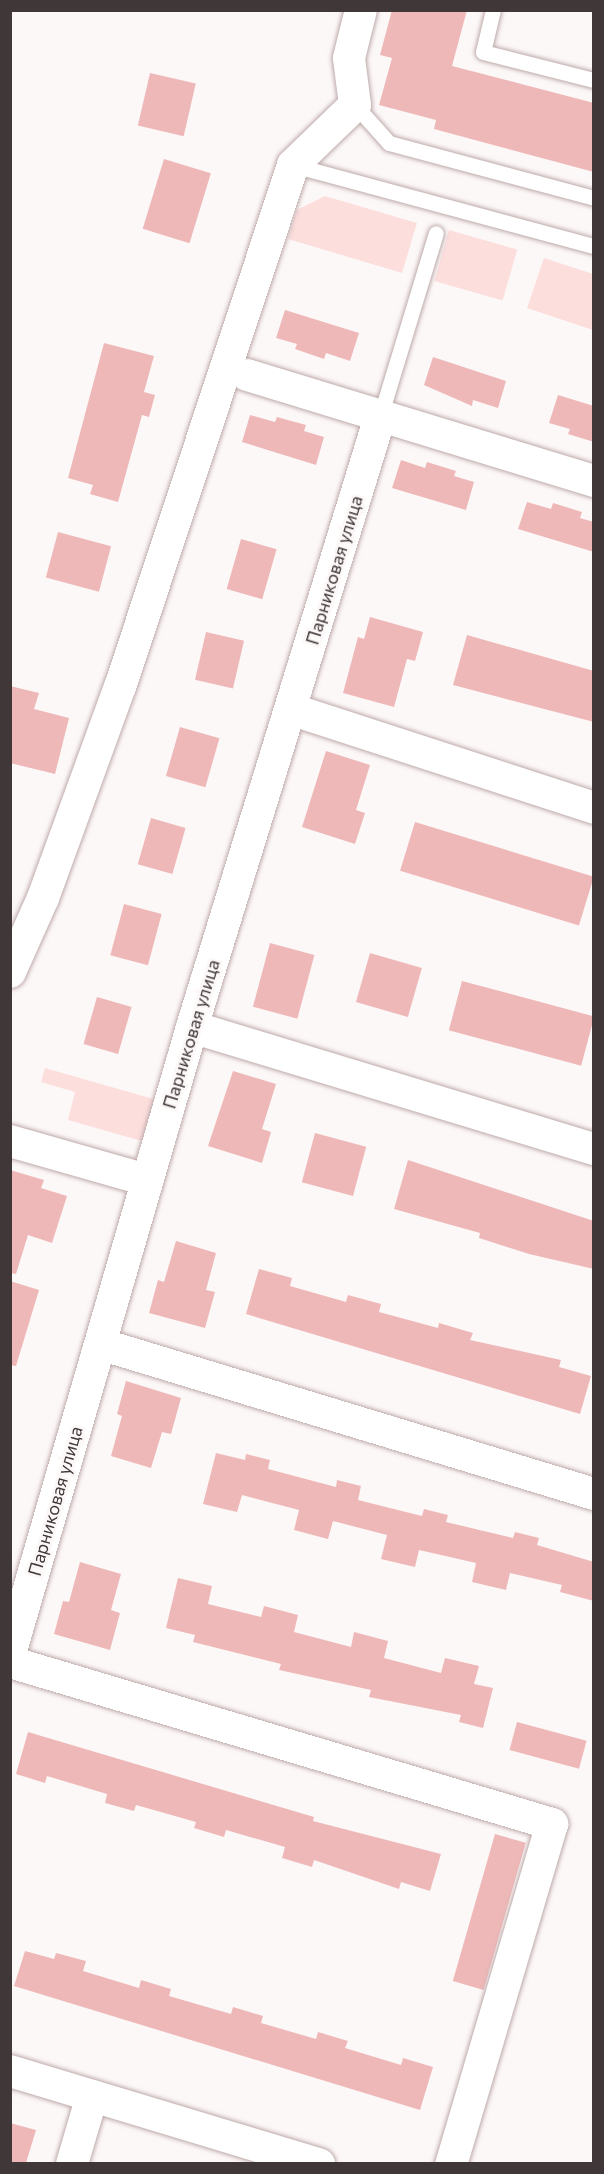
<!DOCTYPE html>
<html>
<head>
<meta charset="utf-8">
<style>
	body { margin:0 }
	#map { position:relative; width:604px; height:2174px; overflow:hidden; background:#fdf8f8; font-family:Commissioner,sans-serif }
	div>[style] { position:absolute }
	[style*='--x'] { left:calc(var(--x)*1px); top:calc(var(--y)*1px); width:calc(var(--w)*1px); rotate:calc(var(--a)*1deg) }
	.green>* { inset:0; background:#fcdedd; transform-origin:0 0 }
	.building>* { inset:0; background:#efb8b8; transform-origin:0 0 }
	.roads { filter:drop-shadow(0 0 2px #beaaaa) drop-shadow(0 0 2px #beaaaa) }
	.lane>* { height:15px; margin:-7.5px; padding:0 7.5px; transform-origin:7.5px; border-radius:7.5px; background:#fff }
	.street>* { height:32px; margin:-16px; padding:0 16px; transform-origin:16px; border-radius:16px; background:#fff }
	span { translate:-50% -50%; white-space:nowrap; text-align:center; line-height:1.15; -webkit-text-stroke:6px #fdf8f8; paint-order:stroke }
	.street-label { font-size:18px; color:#403838 }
	.frame { position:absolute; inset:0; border:12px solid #403838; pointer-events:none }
</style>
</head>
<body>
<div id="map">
	<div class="green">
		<div style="clip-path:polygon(325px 196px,417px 223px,402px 273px,288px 239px,297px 210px)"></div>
		<div style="left:449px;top:230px;width:71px;height:53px;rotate:16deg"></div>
		<div style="clip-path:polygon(544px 258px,593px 274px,593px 330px,527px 308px)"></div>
		<div style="clip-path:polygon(45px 1068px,157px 1100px,145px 1142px,68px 1120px,75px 1092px,41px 1082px)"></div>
	</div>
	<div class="building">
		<div style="clip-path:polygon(392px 10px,467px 10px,452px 66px,594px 103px,594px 172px,434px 129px,436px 120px,379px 105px,392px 58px,380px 55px)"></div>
		<div style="left:150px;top:73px;width:47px;height:54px;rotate:13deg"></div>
		<div style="left:164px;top:159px;width:49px;height:73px;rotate:17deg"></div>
		<div style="clip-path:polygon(285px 310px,359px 333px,350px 361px,326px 353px,324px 359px,295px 349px,297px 344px,276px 338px)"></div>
		<div style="clip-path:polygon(104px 343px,154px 356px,144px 392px,155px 395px,149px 417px,142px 415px,118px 502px,90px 494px,93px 485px,68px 478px)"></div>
		<div style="clip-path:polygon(433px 357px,506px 381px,498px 408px,473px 400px,472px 406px,424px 385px)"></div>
		<div style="clip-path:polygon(558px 395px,594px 406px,594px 442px,568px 434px,570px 429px,549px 423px)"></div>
		<div style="clip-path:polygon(250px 415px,275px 422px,277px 417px,306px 425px,304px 431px,324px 437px,316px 465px,242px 442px)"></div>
		<div style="clip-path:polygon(401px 460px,425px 468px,427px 462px,456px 471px,454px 476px,474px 482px,466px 510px,392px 488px)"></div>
		<div style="clip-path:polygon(527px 502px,551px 509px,553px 503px,582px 512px,580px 518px,594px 522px,594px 552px,518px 529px)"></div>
		<div style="left:58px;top:532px;width:55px;height:47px;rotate:15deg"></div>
		<div style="left:241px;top:539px;width:37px;height:52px;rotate:16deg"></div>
		<div style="clip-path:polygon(370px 617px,423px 632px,415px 661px,407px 659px,394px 707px,343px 693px,358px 637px,364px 639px)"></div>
		<div style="left:206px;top:632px;width:39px;height:49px;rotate:13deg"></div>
		<div style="clip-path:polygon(467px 635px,594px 671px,594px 722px,453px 685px)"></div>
		<div style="clip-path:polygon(10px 686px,39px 693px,34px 709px,69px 718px,55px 774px,10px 763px)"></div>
		<div style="left:180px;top:727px;width:41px;height:51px;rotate:16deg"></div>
		<div style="clip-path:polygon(326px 751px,370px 765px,356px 810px,365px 813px,355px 844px,302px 827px)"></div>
		<div style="left:151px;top:818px;width:36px;height:48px;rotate:16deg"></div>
		<div style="left:415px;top:822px;width:187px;height:51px;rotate:17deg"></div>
		<div style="left:124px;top:904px;width:39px;height:53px;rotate:15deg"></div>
		<div style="left:270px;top:943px;width:46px;height:66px;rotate:15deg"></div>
		<div style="left:370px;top:953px;width:54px;height:51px;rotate:16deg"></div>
		<div style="left:462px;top:981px;width:137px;height:51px;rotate:15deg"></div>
		<div style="left:97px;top:997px;width:36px;height:49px;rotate:16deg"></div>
		<div style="clip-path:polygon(233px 1071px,276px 1084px,262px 1129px,271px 1132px,262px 1163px,208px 1146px)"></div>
		<div style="left:315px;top:1133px;width:53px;height:51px;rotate:15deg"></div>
		<div style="clip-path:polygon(408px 1160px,594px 1221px,594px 1269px,529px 1254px,479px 1238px,480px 1233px,394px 1209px)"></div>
		<div style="clip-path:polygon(10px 1170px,44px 1180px,41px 1188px,67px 1196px,52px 1243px,28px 1235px,16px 1274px,10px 1273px)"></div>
		<div style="clip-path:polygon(176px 1241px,216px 1253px,206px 1290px,215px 1292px,205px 1328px,149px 1313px,158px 1280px,164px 1282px)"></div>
		<div style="clip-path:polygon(259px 1269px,292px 1278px,290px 1286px,346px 1302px,348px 1295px,381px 1304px,379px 1312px,438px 1328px,439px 1323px,473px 1333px,470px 1340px,561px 1360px,559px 1367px,591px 1376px,580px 1414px,246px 1314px)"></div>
		<div style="clip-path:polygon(10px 1281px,39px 1290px,16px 1366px,10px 1365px)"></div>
		<div style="clip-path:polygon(126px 1381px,181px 1398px,171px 1434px,162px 1432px,151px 1468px,111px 1456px,122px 1416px,117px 1414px)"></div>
		<div style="clip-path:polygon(216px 1453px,245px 1460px,246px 1454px,270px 1460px,268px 1469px,336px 1487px,337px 1480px,361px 1486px,358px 1500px,422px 1516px,424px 1509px,448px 1515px,446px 1522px,513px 1538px,515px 1532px,539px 1538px,537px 1545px,594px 1562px,594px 1601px,560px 1592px,562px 1585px,510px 1573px,506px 1590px,472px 1582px,476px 1563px,419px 1550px,415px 1567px,381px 1559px,387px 1535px,333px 1521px,328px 1539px,294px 1530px,299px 1510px,242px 1495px,237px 1512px,203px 1504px)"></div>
		<div style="clip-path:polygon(80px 1562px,121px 1574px,111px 1610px,120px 1613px,110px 1650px,54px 1634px,63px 1601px,69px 1602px)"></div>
		<div style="clip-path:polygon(178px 1578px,212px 1586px,208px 1604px,261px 1617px,264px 1606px,298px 1615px,294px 1632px,351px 1647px,354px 1632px,388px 1641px,384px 1658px,441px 1673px,445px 1658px,479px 1666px,474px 1684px,493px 1688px,483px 1728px,459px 1722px,461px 1715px,369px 1697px,371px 1690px,279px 1670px,281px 1664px,193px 1642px,195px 1635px,166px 1628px)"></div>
		<div style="left:517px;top:1722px;width:72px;height:29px;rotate:15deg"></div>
		<div style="clip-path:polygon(28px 1732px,314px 1817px,313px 1821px,441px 1854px,430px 1891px,401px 1882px,399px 1889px,314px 1860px,312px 1867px,282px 1858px,285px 1847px,226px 1830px,224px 1837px,194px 1828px,196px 1822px,136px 1805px,134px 1811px,105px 1803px,107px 1794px,47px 1776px,45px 1783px,16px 1774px)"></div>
		<div style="left:495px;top:1834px;width:32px;height:153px;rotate:16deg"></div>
		<div style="clip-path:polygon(25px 1951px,54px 1959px,56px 1953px,86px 1961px,83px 1971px,139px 1988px,141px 1980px,171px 1989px,169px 1996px,231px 2014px,233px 2007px,263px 2016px,261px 2023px,316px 2039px,318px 2032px,348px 2041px,345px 2048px,401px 2065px,403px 2058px,433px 2067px,420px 2110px,14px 1986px)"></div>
		<div style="clip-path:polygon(10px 2123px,36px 2130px,26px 2163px,10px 2163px)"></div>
	</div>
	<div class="roads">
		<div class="lane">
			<div style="--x:493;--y:10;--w:43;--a:103.4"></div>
			<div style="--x:483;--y:52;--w:114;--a:14.2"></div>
			<div style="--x:355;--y:105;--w:51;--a:48.2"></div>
			<div style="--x:389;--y:143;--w:212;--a:15"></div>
			<div style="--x:293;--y:165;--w:312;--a:15.1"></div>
			<div style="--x:380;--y:417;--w:192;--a:-73.1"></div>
		</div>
		<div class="street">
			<div style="--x:247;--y:375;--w:363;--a:17"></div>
			<div style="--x:293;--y:710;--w:317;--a:18"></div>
			<div style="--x:10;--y:972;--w:81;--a:-66"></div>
			<div style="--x:43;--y:898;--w:225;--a:-70"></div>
			<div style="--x:120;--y:687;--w:550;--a:-71.66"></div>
			<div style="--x:293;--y:165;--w:86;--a:-44.1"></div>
			<div style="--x:355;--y:105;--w:47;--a:-97.3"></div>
			<div style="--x:349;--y:58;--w:49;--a:-76"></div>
			<div style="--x:192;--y:1027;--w:420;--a:16.9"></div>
			<div style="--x:10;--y:1141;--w:142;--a:15.9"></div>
			<div style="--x:100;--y:1344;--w:516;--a:16.89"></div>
			<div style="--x:10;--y:1654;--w:653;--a:-73.81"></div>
			<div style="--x:192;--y:1027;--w:638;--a:-72.87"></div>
			<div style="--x:10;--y:1662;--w:566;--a:16.64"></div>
			<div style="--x:552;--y:1824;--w:355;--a:106.5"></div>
			<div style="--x:10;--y:2071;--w:323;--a:16.8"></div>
			<div style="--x:72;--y:2164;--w:71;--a:-73.6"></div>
		</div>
	</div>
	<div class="street-label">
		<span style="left:334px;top:570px;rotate:-73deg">Парниковая улица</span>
		<span style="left:191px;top:1034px;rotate:-73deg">Парниковая улица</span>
		<span style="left:55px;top:1501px;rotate:-74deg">Парниковая улица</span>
	</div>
	<div class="frame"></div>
</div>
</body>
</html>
